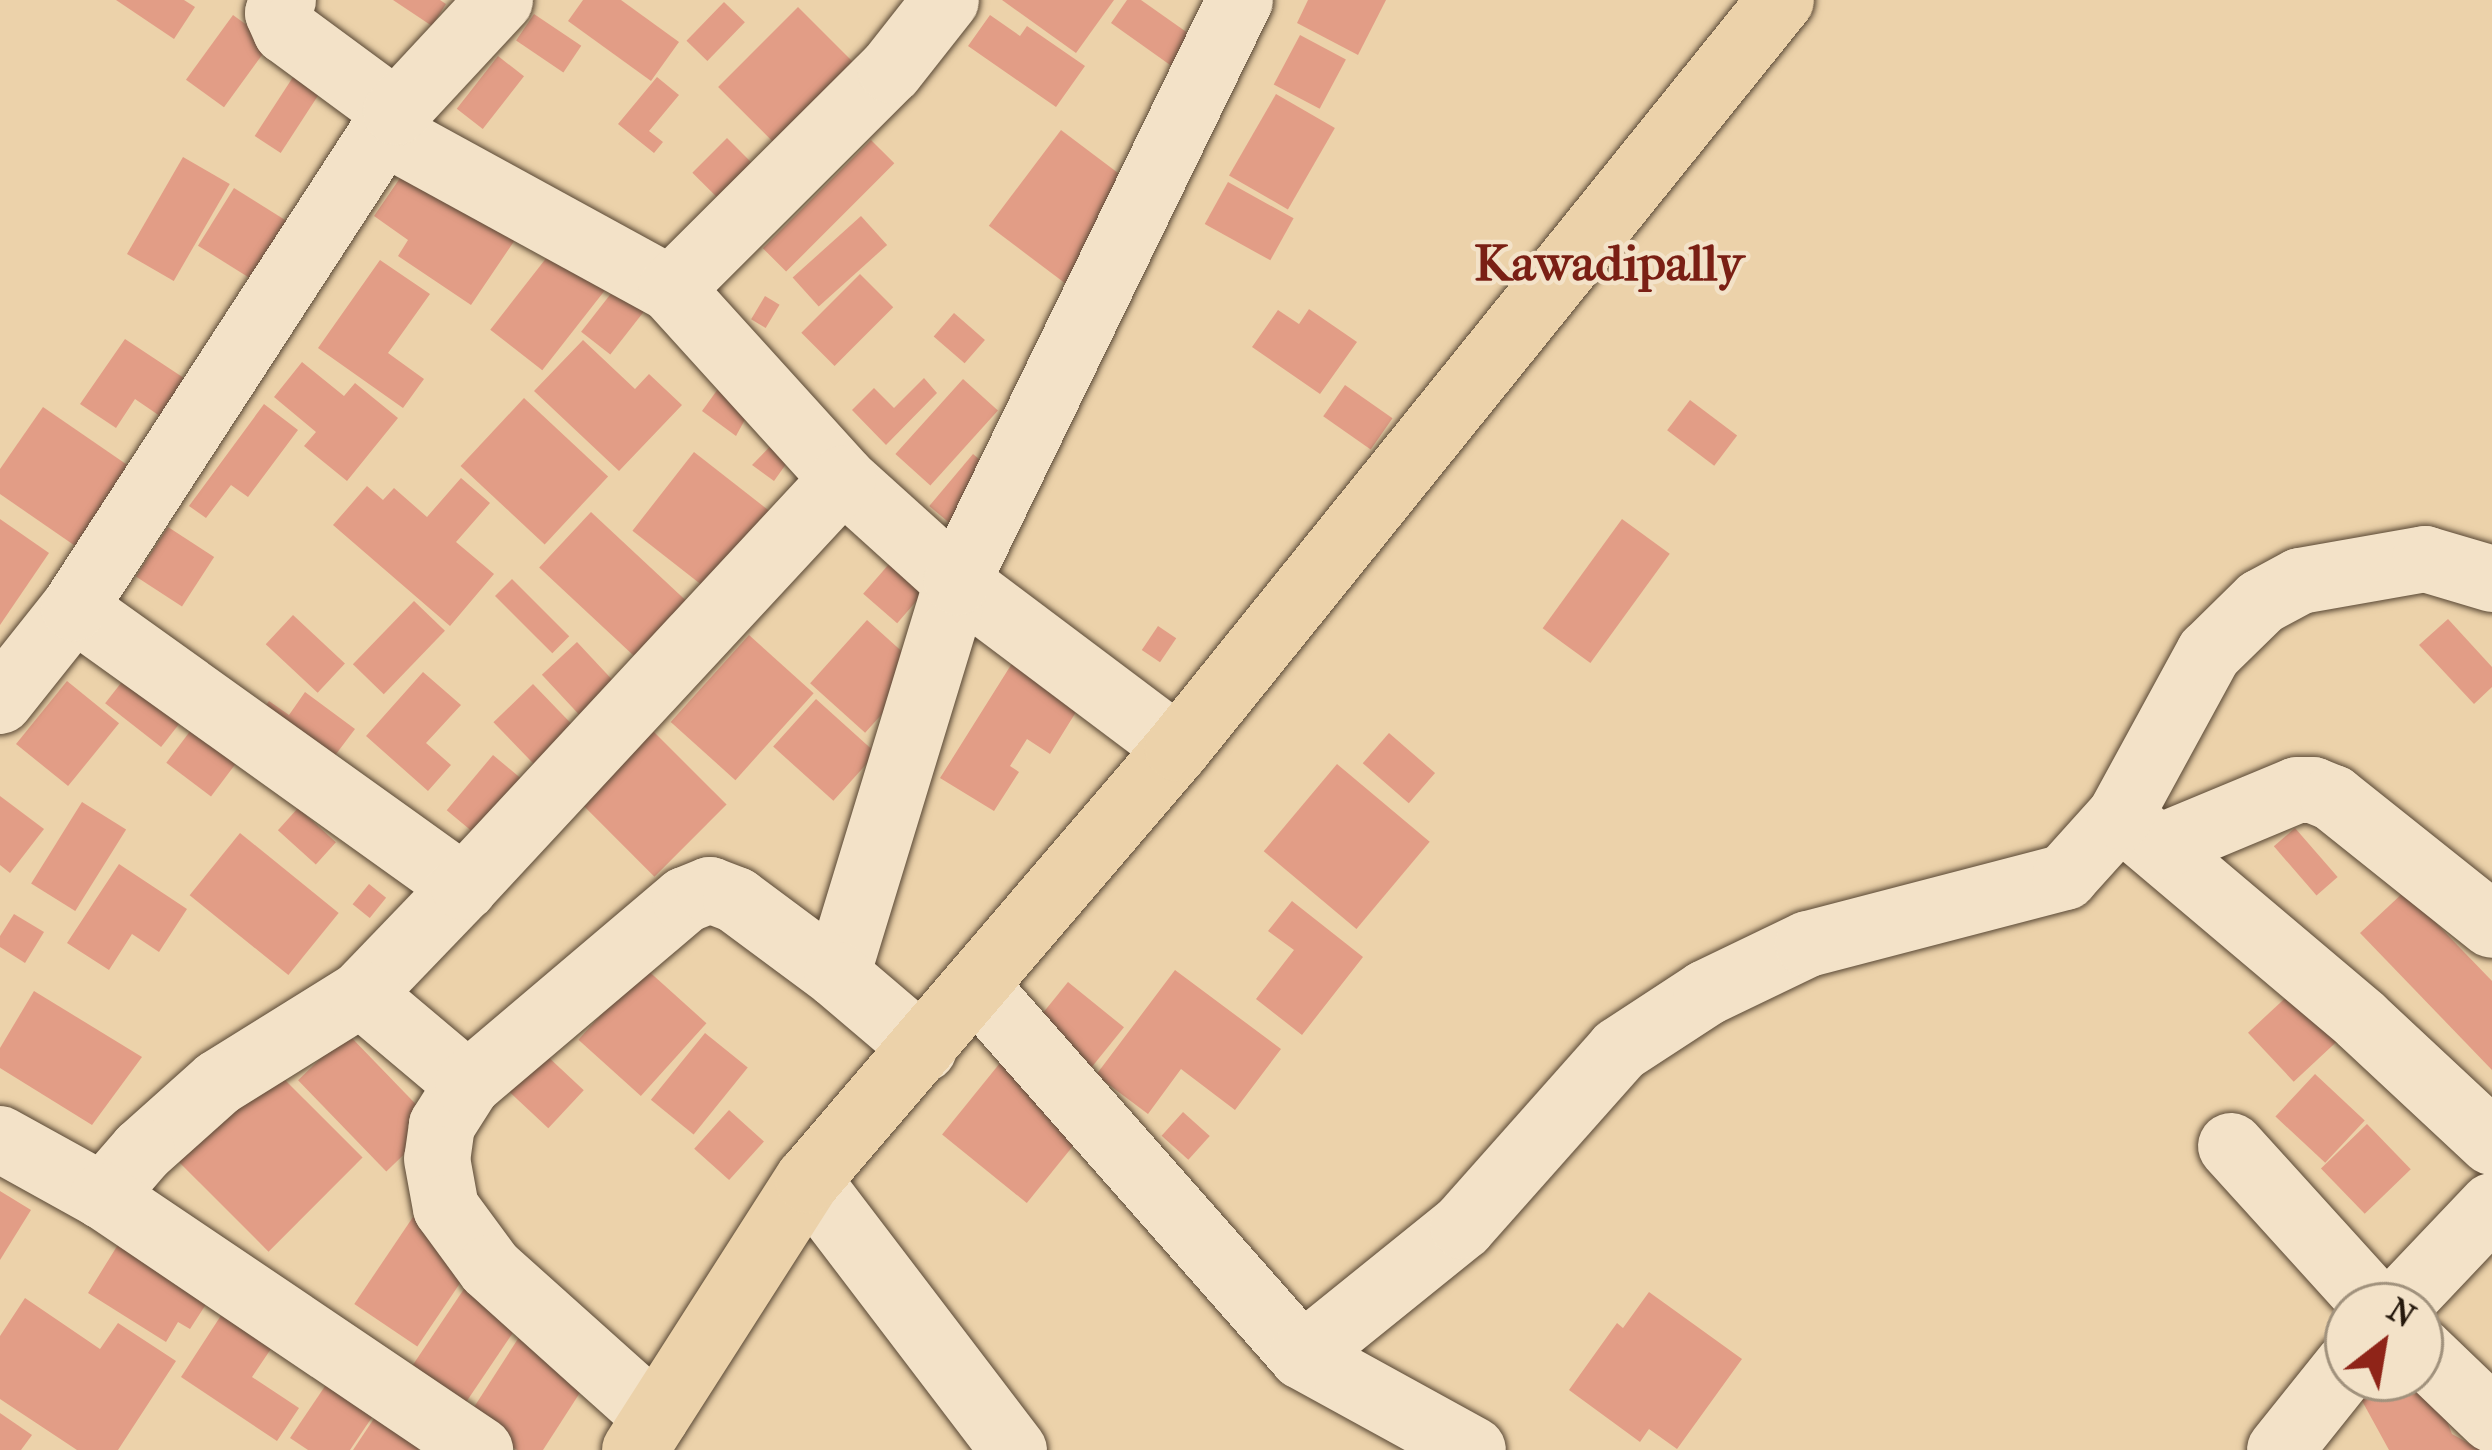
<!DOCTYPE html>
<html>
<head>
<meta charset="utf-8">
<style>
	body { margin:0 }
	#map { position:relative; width:2492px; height:1450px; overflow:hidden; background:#ecd2aa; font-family:"IM FELL French Canon",serif }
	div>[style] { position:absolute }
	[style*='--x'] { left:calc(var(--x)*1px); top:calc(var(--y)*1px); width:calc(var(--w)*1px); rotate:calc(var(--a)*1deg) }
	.building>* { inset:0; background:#e29d86; transform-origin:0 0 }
	.roads { filter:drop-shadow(0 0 3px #584734) drop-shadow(0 0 3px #584734) }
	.minor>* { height:66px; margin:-33px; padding:0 33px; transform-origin:33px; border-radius:33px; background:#f3e2c8 }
	.major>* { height:66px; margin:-33px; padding:0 33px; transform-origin:33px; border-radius:33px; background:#ecd2aa }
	span { translate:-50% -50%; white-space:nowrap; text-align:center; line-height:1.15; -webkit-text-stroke:9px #f3e2c8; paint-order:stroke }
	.quarter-label { font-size:51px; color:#7a1f14; font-weight:700 }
	.north { position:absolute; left:2324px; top:1282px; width:120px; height:120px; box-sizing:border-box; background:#f3e2c8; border:3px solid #a1927d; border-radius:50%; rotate:31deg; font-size:33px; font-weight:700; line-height:48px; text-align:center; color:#26190d }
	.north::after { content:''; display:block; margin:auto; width:42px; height:54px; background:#8f2418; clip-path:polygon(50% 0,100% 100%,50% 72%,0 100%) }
</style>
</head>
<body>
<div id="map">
	<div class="building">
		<div style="clip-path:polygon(116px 0,184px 0,195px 7px,174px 39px)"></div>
		<div style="clip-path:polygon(393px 0,440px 0,446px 4px,432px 26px)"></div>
		<div style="clip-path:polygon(583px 0,621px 0,679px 42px,651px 81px,568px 21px)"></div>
		<div style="clip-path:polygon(1002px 0,1114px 0,1076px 53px)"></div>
		<div style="clip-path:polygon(1127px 0,1141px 0,1202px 43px,1180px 72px,1111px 23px)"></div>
		<div style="clip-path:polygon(1308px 0,1386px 0,1358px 55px,1297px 23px)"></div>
		<div style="left:724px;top:2px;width:29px;height:54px;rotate:44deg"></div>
		<div style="left:798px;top:7px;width:88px;height:113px;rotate:45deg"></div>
		<div style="left:534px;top:14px;width:57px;height:32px;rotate:34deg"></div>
		<div style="left:233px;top:15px;width:47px;height:80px;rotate:36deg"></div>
		<div style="clip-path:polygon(990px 15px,1020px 36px,1027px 26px,1085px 66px,1056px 107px,968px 46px)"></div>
		<div style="left:1300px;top:35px;width:52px;height:56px;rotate:28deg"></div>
		<div style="left:498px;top:56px;width:33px;height:67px;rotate:38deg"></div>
		<div style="left:295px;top:74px;width:31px;height:74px;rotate:33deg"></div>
		<div style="clip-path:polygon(657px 77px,679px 95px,649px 131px,663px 142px,654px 153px,618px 124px)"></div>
		<div style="left:1276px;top:94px;width:68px;height:94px;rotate:30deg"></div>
		<div style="left:1061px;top:130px;width:98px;height:120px;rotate:37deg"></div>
		<div style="left:727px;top:138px;width:42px;height:49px;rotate:45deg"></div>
		<div style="left:871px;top:140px;width:33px;height:153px;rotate:45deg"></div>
		<div style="left:183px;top:157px;width:54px;height:112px;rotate:30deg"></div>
		<div style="clip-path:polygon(409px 165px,525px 225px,471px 305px,398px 256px,408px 240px,374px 216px)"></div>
		<div style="left:1228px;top:182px;width:75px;height:48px;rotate:29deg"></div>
		<div style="left:234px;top:188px;width:73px;height:68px;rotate:32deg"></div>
		<div style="left:861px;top:216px;width:39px;height:92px;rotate:48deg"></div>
		<div style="left:558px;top:243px;width:66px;height:110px;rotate:38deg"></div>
		<div style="clip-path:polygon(380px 260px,430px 294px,388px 353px,424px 379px,403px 408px,318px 348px)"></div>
		<div style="left:631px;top:268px;width:37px;height:81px;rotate:38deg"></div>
		<div style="left:860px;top:274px;width:47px;height:83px;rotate:45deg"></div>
		<div style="left:765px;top:296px;width:17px;height:27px;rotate:31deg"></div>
		<div style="clip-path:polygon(1309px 309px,1357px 342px,1320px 394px,1252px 347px,1278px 310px,1299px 324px)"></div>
		<div style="left:954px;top:313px;width:41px;height:31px;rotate:41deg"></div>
		<div style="clip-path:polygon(125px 339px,199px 388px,173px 425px,135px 399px,116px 428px,80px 404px)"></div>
		<div style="clip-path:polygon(583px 340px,635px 389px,649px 374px,682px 405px,619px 471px,534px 391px)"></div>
		<div style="clip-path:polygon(302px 362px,344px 396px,355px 383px,398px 418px,347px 481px,304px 446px,316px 432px,274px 397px)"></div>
		<div style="clip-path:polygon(924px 378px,937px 393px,886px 445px,852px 410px,874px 388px,894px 408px)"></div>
		<div style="left:963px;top:379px;width:47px;height:101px;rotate:42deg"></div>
		<div style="clip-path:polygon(723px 382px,748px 414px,736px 436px,702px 411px)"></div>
		<div style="left:1345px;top:385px;width:58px;height:38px;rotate:35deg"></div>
		<div style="left:524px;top:398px;width:115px;height:93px;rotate:43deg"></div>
		<div style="left:1690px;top:400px;width:59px;height:38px;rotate:37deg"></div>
		<div style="clip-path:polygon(264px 404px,298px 430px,248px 497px,231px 485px,206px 518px,189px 506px)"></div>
		<div style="clip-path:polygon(43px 407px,139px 473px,84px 552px,0 494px,0 469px)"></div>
		<div style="clip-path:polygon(785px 431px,801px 443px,774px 481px,752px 465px)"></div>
		<div style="left:694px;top:452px;width:109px;height:100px;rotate:38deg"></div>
		<div style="left:973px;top:454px;width:35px;height:68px;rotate:40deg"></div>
		<div style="clip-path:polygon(461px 478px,490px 503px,456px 542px,494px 574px,450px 626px,333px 525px,367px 486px,383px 500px,394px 488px,427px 517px)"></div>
		<div style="left:591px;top:512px;width:151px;height:76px;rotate:43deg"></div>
		<div style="clip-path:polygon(0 519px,49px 553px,0 625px)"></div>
		<div style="left:1622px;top:519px;width:59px;height:135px;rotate:36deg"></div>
		<div style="left:168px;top:527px;width:55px;height:59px;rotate:33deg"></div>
		<div style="left:896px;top:556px;width:45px;height:50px;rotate:41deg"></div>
		<div style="left:512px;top:579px;width:81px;height:24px;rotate:45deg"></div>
		<div style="left:414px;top:601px;width:43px;height:88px;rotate:44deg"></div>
		<div style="left:293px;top:615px;width:71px;height:40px;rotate:43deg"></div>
		<div style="clip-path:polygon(2448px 619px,2492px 667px,2492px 687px,2474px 704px,2419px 645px)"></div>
		<div style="left:867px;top:620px;width:74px;height:85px;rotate:42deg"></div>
		<div style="left:1158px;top:626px;width:22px;height:29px;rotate:34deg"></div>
		<div style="left:749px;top:635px;width:87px;height:117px;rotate:42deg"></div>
		<div style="left:577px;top:642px;width:79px;height:48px;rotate:47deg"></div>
		<div style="clip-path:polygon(1016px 657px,1084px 699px,1050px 754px,1027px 739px,1010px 766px,1019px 772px,994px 811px,940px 778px)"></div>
		<div style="left:139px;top:660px;width:71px;height:55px;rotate:38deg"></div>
		<div style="clip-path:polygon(423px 672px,461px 705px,426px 743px,451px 765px,428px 791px,366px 736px)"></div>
		<div style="left:67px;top:681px;width:67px;height:81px;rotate:39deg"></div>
		<div style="left:533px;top:684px;width:75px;height:55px;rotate:46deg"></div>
		<div style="clip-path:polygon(305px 692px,355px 729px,321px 774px,252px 724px,269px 701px,289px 715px)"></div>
		<div style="left:816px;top:699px;width:81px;height:64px;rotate:42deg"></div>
		<div style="left:200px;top:718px;width:56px;height:56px;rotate:37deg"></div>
		<div style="left:641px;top:719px;width:121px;height:102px;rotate:45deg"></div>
		<div style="left:1389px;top:733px;width:61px;height:40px;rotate:41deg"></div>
		<div style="left:493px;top:755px;width:48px;height:72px;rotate:40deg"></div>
		<div style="left:1337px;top:764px;width:121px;height:114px;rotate:40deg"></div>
		<div style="clip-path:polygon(0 796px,44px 829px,10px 873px,0 865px)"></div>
		<div style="left:82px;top:802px;width:52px;height:96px;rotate:32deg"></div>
		<div style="left:298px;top:808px;width:51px;height:30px;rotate:42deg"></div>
		<div style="left:2295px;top:828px;width:65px;height:28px;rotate:49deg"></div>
		<div style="left:240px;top:833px;width:127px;height:80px;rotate:39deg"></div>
		<div style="clip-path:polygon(119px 864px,187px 909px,159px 952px,132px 934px,109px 970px,67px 943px)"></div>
		<div style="left:369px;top:884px;width:22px;height:26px;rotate:39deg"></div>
		<div style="clip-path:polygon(2405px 891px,2492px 981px,2492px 1070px,2360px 933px)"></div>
		<div style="clip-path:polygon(1292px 901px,1363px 957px,1302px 1035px,1256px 999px,1294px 950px,1268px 931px)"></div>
		<div style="clip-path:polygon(14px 914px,44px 932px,25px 963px,0 947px,0 936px)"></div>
		<div style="left:644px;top:967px;width:84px;height:98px;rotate:42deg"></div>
		<div style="clip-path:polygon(1175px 970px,1281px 1049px,1235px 1110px,1181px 1069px,1148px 1114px,1096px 1075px)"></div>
		<div style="left:1068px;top:982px;width:72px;height:53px;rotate:39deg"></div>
		<div style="left:2297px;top:987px;width:67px;height:67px;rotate:47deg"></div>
		<div style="clip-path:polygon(34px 991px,142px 1057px,92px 1125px,0 1068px,0 1048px)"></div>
		<div style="left:347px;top:1033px;width:127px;height:68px;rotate:46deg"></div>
		<div style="left:705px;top:1033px;width:55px;height:86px;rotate:39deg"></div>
		<div style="left:545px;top:1054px;width:53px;height:52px;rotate:43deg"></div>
		<div style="left:265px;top:1060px;width:138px;height:133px;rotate:45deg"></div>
		<div style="left:1000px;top:1063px;width:109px;height:92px;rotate:39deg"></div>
		<div style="left:2315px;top:1074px;width:68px;height:58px;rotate:43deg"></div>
		<div style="left:729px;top:1110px;width:47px;height:52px;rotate:42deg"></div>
		<div style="left:1183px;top:1112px;width:36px;height:32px;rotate:42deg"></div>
		<div style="left:2367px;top:1124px;width:63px;height:64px;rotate:46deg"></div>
		<div style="clip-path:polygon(0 1191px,31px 1210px,0 1260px)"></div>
		<div style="left:413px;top:1217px;width:76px;height:105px;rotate:34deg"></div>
		<div style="clip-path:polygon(132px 1222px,223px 1278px,190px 1329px,178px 1322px,166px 1342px,88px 1293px)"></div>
		<div style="left:466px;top:1286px;width:65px;height:106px;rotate:34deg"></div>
		<div style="clip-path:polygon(1649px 1292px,1742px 1359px,1677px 1449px,1649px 1429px,1640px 1442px,1569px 1390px,1617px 1323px,1623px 1328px)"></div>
		<div style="clip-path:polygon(233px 1297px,283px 1331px,252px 1377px,299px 1408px,277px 1441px,181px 1377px)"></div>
		<div style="clip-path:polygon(25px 1298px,100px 1349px,118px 1323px,176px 1361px,118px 1450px,77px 1450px,0 1399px,0 1336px)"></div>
		<div style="clip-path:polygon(523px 1331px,592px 1374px,543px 1450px,517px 1450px,467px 1418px)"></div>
		<div style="clip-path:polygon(342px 1361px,389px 1392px,350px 1450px,308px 1450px,290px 1438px)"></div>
		<div style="clip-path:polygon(2429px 1375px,2452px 1434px,2481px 1450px,2389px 1450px,2361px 1399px,2382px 1378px)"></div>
		<div style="clip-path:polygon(391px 1393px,436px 1423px,418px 1450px,353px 1450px)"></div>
		<div style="clip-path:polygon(0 1413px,32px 1435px,21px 1450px,0 1450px)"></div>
	</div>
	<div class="roads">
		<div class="minor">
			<div style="--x:283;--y:0;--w:14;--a:111"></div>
			<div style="--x:278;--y:13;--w:20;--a:66"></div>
			<div style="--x:286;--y:31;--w:137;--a:36.4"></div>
			<div style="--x:384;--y:132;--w:327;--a:28.7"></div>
			<div style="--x:671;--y:289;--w:256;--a:47.8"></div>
			<div style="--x:843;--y:479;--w:154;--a:42.1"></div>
			<div style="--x:957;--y:582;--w:276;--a:36.9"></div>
			<div style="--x:671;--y:289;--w:310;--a:-44.9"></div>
			<div style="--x:891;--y:70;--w:89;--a:-51.8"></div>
			<div style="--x:74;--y:608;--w:480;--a:35.6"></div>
			<div style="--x:464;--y:887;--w:149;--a:133.9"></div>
			<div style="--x:361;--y:994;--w:168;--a:148.1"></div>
			<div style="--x:218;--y:1083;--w:102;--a:138.2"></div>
			<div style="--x:142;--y:1151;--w:60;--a:130.9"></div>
			<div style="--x:0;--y:701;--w:119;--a:-51.5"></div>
			<div style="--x:74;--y:608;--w:591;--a:-57.01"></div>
			<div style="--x:396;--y:112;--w:153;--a:-47.1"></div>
			<div style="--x:2120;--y:816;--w:316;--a:40.2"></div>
			<div style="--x:2361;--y:1020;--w:179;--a:43"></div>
			<div style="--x:2160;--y:847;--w:148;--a:-22.6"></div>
			<div style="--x:2297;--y:790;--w:16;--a:0"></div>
			<div style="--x:2313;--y:790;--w:22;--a:22"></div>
			<div style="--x:2333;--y:798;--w:203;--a:38.6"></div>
			<div style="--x:464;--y:887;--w:557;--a:-47.11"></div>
			<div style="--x:837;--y:975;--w:411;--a:-73"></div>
			<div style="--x:957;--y:582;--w:647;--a:-64.07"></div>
			<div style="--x:976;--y:986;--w:493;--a:48.6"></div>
			<div style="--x:1302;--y:1356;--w:195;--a:28.8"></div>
			<div style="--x:361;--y:994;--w:140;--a:40.1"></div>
			<div style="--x:468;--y:1084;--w:49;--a:122.4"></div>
			<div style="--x:442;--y:1125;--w:34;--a:98"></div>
			<div style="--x:437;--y:1159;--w:50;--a:79.6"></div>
			<div style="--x:446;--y:1208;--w:74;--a:53.7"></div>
			<div style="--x:490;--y:1268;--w:223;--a:41.9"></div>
			<div style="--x:468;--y:1084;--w:285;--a:-40.3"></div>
			<div style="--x:685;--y:900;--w:27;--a:-22"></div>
			<div style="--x:710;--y:890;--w:28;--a:21"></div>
			<div style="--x:736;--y:900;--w:126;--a:36.6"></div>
			<div style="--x:837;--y:975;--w:114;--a:40.4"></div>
			<div style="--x:0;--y:1139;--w:118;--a:29"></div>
			<div style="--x:103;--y:1196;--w:455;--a:34"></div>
			<div style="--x:2231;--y:1146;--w:216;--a:47.8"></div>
			<div style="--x:808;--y:1180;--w:340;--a:52.7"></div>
			<div style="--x:2397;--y:1306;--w:138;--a:-46.5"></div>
			<div style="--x:2420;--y:1350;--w:100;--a:43.8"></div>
			<div style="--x:1302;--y:1356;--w:207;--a:-38.9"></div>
			<div style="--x:1463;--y:1226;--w:235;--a:-48.4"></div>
			<div style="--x:1619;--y:1050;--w:104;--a:-33.2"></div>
			<div style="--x:1706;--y:993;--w:113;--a:-25.7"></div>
			<div style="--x:1808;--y:944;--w:266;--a:-14.6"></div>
			<div style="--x:2065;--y:877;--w:82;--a:-48"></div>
			<div style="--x:2120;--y:816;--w:186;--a:-61.4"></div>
			<div style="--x:2209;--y:653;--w:73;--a:-44.4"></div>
			<div style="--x:2261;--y:602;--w:44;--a:-28.3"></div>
			<div style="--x:2300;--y:581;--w:127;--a:-10"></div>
			<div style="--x:2425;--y:559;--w:70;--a:16.6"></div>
			<div style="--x:2280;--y:1450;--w:109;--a:-51.3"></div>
		</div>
		<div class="major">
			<div style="--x:635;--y:1450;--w:321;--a:-57.4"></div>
			<div style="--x:808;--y:1180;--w:569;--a:-49.42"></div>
			<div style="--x:1178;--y:748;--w:961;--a:-51.13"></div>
		</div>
	</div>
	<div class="quarter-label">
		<span style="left:1609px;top:263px">Kawadipally</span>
	</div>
	<div class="north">N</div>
</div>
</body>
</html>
